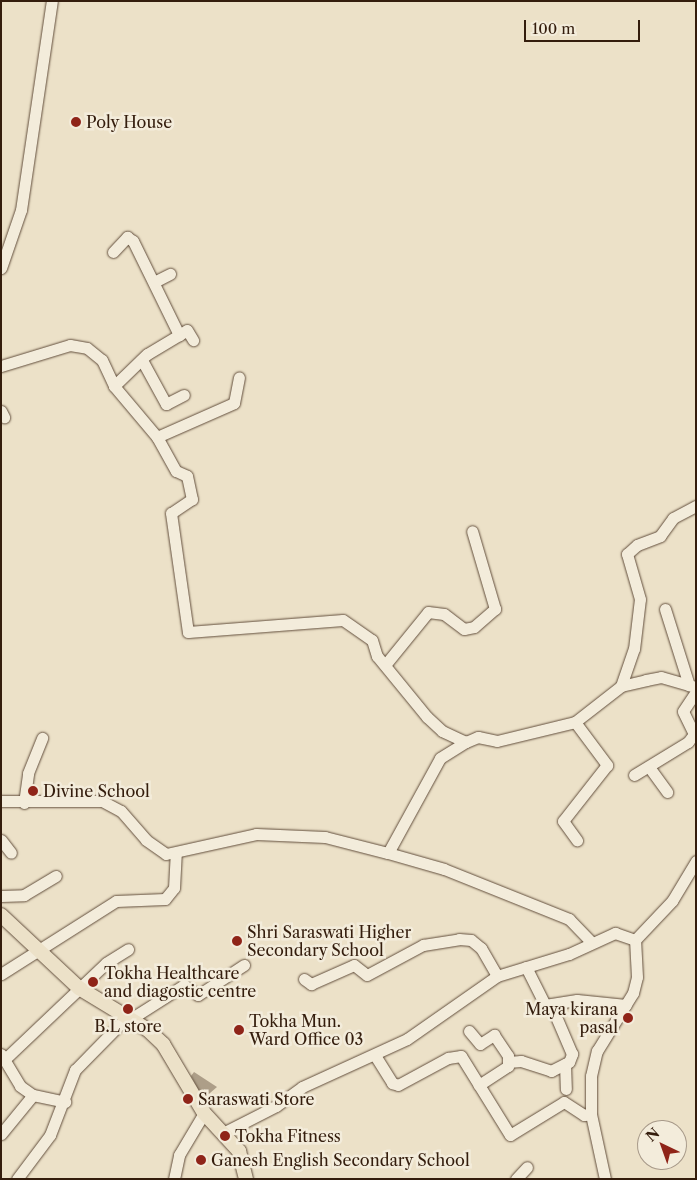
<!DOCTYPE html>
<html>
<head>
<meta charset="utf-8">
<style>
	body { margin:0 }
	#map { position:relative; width:697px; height:1180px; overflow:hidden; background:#ece1c8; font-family:"Libre Caslon Text",serif }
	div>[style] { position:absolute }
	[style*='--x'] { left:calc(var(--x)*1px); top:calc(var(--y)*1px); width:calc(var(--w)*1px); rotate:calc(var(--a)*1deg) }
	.water>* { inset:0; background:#ad9e88 }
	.roads { filter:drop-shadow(0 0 1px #624e3c) drop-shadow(0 0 1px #624e3c) }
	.minor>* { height:11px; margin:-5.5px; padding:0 5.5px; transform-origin:5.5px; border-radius:5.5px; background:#f3ecdb }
	.major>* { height:14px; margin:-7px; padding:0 7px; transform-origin:7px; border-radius:7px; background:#ece1c8 }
	.dots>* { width:14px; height:14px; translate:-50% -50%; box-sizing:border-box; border:2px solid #f3ecdb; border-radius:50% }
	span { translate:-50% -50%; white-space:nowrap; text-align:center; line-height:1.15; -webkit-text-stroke:5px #f3ecdb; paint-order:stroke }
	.poi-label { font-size:16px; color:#341d0d }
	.left { translate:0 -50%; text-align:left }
	.right { translate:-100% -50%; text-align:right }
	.frame { position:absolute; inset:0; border:2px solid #341d0d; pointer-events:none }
	.north { position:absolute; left:637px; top:1120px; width:50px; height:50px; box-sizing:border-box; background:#f3ecdb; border:1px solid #a79989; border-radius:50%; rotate:318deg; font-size:14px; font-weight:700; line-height:20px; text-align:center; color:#341d0d }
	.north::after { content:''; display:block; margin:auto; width:18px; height:22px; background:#8f2418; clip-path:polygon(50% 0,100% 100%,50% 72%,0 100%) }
	.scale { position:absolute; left:524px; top:20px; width:116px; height:22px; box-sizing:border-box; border:2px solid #341d0d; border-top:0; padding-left:6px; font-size:15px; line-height:18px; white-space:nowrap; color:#341d0d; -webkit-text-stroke:4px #f3ecdb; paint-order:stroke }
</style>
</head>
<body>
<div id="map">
	<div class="water">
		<div style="clip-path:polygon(194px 1072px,217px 1087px,203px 1099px,191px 1076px)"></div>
	</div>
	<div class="roads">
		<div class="minor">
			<div style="--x:113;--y:252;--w:21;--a:-47"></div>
			<div style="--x:127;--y:237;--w:7;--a:34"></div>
			<div style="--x:133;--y:241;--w:105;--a:63.9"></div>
			<div style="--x:179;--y:335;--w:37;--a:149"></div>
			<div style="--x:147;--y:354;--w:46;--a:135.9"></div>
			<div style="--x:1;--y:268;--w:61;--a:-71"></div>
			<div style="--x:21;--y:210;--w:211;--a:-81.6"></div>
			<div style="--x:154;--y:282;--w:18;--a:-27"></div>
			<div style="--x:179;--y:335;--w:9;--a:-32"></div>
			<div style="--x:187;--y:330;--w:12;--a:59"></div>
			<div style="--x:143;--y:362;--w:48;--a:61.3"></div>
			<div style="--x:166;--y:404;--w:20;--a:-27"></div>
			<div style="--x:1;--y:366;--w:72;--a:-16.9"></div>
			<div style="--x:70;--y:345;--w:17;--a:10"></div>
			<div style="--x:87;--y:348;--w:19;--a:39"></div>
			<div style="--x:102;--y:360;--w:29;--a:65"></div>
			<div style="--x:114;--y:386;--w:67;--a:49.9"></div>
			<div style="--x:157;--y:437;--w:39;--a:61"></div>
			<div style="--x:176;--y:471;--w:12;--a:24"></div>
			<div style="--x:187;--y:476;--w:24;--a:78"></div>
			<div style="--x:192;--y:499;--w:25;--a:146"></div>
			<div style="--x:171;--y:513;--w:120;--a:81.9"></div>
			<div style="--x:188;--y:632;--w:155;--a:-4.4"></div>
			<div style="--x:343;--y:620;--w:35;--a:35"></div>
			<div style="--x:372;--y:640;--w:17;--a:73"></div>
			<div style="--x:377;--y:656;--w:79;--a:50.7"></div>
			<div style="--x:427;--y:717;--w:21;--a:43"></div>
			<div style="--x:442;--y:731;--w:26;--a:25"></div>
			<div style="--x:1;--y:411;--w:7;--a:63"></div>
			<div style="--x:157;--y:437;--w:84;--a:-23.8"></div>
			<div style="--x:234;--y:403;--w:26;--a:-79"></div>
			<div style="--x:665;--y:609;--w:80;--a:72.5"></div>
			<div style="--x:385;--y:665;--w:68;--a:-50.9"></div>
			<div style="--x:428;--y:612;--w:16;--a:7"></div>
			<div style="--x:444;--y:614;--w:25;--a:37"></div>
			<div style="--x:464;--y:629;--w:10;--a:-11"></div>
			<div style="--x:474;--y:627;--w:28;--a:-41"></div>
			<div style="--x:495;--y:609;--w:81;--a:-106.4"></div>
			<div style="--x:621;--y:686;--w:39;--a:-71"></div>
			<div style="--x:634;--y:649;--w:50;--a:-83.2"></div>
			<div style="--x:640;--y:599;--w:47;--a:-106.1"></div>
			<div style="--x:627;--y:554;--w:13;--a:-42"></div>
			<div style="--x:637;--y:545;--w:25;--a:-21"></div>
			<div style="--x:660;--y:536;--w:22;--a:-54"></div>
			<div style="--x:673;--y:518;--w:26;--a:-28"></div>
			<div style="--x:575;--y:722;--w:54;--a:53.3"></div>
			<div style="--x:607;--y:765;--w:71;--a:128.2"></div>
			<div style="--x:563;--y:821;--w:24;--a:54"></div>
			<div style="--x:649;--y:767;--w:31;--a:54"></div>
			<div style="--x:634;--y:775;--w:63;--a:-31.4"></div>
			<div style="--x:688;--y:742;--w:10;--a:-53"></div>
			<div style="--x:694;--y:734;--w:25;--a:-116"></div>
			<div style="--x:683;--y:711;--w:23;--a:-56"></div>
			<div style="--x:1;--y:801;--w:101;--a:0"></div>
			<div style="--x:102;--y:801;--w:21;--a:28"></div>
			<div style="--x:121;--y:811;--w:38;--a:49"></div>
			<div style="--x:146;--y:840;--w:24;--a:35"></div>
			<div style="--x:166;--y:854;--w:92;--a:-12.5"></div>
			<div style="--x:256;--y:834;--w:69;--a:2.5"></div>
			<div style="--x:325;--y:837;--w:65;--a:14.3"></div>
			<div style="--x:388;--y:853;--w:108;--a:-61.3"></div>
			<div style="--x:440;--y:758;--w:31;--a:-32"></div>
			<div style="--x:466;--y:742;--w:13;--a:-23"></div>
			<div style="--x:478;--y:737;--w:19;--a:12"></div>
			<div style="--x:497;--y:741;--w:80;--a:-13.7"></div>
			<div style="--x:575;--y:722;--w:58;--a:-38"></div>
			<div style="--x:621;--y:686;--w:26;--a:-13"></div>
			<div style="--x:646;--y:680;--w:15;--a:-11"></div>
			<div style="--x:661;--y:677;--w:36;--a:16"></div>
			<div style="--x:24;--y:803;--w:30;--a:-82"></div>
			<div style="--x:28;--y:773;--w:38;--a:-68"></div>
			<div style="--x:1;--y:840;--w:16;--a:52"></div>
			<div style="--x:388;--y:853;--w:58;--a:15.9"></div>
			<div style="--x:444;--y:869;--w:135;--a:21.8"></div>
			<div style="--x:569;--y:919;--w:32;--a:46"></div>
			<div style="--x:1;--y:896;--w:23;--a:-2"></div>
			<div style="--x:24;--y:895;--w:37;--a:-31"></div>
			<div style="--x:635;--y:940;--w:54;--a:-46.5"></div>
			<div style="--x:672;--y:901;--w:47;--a:-59"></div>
			<div style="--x:526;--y:967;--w:42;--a:63.4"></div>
			<div style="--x:545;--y:1005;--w:32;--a:-9"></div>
			<div style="--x:577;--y:1000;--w:49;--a:5.8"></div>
			<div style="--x:1;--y:974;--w:136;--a:-32.4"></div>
			<div style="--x:116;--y:901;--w:49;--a:-2.3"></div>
			<div style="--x:165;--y:899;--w:14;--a:-51"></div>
			<div style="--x:174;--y:888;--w:34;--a:-87"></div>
			<div style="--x:304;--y:979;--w:9;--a:36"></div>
			<div style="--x:311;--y:984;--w:47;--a:-23.8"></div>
			<div style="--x:354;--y:965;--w:16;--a:38"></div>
			<div style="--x:367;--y:975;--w:64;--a:-28.2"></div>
			<div style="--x:423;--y:945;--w:36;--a:-9"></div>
			<div style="--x:459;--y:939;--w:12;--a:5"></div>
			<div style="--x:471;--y:940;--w:13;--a:39"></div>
			<div style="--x:481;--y:948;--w:32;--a:60"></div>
			<div style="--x:129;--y:1020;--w:65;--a:-32.5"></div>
			<div style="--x:184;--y:985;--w:17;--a:36"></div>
			<div style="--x:198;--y:995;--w:55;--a:-33.1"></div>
			<div style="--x:469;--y:1031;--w:17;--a:50"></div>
			<div style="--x:480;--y:1044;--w:17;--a:-33"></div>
			<div style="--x:494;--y:1035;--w:25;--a:56"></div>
			<div style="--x:508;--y:1056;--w:10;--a:90"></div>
			<div style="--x:508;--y:1066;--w:35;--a:147"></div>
			<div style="--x:1;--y:1054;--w:37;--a:59"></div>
			<div style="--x:20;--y:1086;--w:16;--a:35"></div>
			<div style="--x:33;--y:1095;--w:33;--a:12"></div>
			<div style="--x:376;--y:1057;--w:31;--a:58"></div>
			<div style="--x:392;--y:1083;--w:6;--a:18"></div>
			<div style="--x:398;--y:1085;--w:57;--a:-28.4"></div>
			<div style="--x:448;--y:1058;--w:13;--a:-9"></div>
			<div style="--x:461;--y:1056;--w:93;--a:58.2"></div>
			<div style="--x:510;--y:1135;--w:63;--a:-31.4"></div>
			<div style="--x:564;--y:1102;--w:24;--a:33"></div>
			<div style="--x:584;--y:1115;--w:7;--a:-8"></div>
			<div style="--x:5;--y:1059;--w:139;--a:-43.5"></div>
			<div style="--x:106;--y:963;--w:26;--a:-32"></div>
			<div style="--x:508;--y:1062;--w:13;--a:-4"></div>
			<div style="--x:521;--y:1061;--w:32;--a:18"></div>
			<div style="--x:551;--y:1071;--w:20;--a:-27"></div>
			<div style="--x:569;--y:1062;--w:9;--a:-69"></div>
			<div style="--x:572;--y:1054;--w:53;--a:-113.2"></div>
			<div style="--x:565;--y:1064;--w:25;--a:88"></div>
			<div style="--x:225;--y:1132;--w:57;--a:-27"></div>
			<div style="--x:276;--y:1106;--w:32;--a:-36"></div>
			<div style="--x:302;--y:1087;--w:115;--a:-24.6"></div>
			<div style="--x:407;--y:1039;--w:110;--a:-35"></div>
			<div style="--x:497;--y:976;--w:75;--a:-17"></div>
			<div style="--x:569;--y:954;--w:51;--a:-24.5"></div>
			<div style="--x:615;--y:933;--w:21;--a:19"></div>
			<div style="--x:1;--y:1134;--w:50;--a:-50.6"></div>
			<div style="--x:17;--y:1179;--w:55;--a:-53.1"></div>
			<div style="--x:50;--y:1135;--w:70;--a:-69"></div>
			<div style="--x:75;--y:1070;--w:73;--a:-45.6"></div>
			<div style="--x:174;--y:1179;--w:25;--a:-78"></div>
			<div style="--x:179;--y:1155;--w:49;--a:-59.2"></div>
			<div style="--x:516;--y:1179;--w:16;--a:-47"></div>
			<div style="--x:605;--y:1179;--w:66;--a:-102.2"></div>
			<div style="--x:591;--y:1114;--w:38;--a:-90"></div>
			<div style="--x:591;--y:1076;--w:26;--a:-77"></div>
			<div style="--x:597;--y:1051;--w:68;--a:-58.2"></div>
			<div style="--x:633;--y:993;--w:16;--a:-76"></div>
			<div style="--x:637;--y:977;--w:37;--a:-93"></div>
		</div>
		<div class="major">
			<div style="--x:1;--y:915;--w:107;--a:43.1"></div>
			<div style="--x:79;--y:988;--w:81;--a:31.3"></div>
			<div style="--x:148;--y:1030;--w:21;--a:43"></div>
			<div style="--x:163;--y:1044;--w:80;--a:59.3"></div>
			<div style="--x:204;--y:1113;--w:52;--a:47.4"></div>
			<div style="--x:239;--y:1151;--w:29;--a:76"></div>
		</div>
	</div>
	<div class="dots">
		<div style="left:76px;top:122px;background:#8f2418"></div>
		<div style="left:33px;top:791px;background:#8f2418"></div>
		<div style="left:237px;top:941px;background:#8f2418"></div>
		<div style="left:93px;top:982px;background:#8f2418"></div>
		<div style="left:128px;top:1009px;background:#8f2418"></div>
		<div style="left:628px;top:1018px;background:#8f2418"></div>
		<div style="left:239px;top:1030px;background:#8f2418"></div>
		<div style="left:188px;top:1099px;background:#8f2418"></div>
		<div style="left:225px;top:1136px;background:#8f2418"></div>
		<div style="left:201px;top:1160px;background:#8f2418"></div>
	</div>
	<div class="poi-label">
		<span class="left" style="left:86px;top:122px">Poly House</span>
		<span class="left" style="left:43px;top:791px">Divine School</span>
		<span class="left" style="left:247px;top:941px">Shri Saraswati Higher<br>Secondary School</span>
		<span class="left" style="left:104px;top:982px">Tokha Healthcare<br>and diagostic centre</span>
		<span class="right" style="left:618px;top:1018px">Maya kirana<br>pasal</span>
		<span class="left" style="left:249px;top:1030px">Tokha Mun.<br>Ward Office 03</span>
		<span style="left:128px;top:1026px">B.L store</span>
		<span class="left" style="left:198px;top:1099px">Saraswati Store</span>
		<span class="left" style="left:235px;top:1136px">Tokha Fitness</span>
		<span class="left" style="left:211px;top:1160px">Ganesh English Secondary School</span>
	</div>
	<div class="frame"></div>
	<div class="north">N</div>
	<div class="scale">100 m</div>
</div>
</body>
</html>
